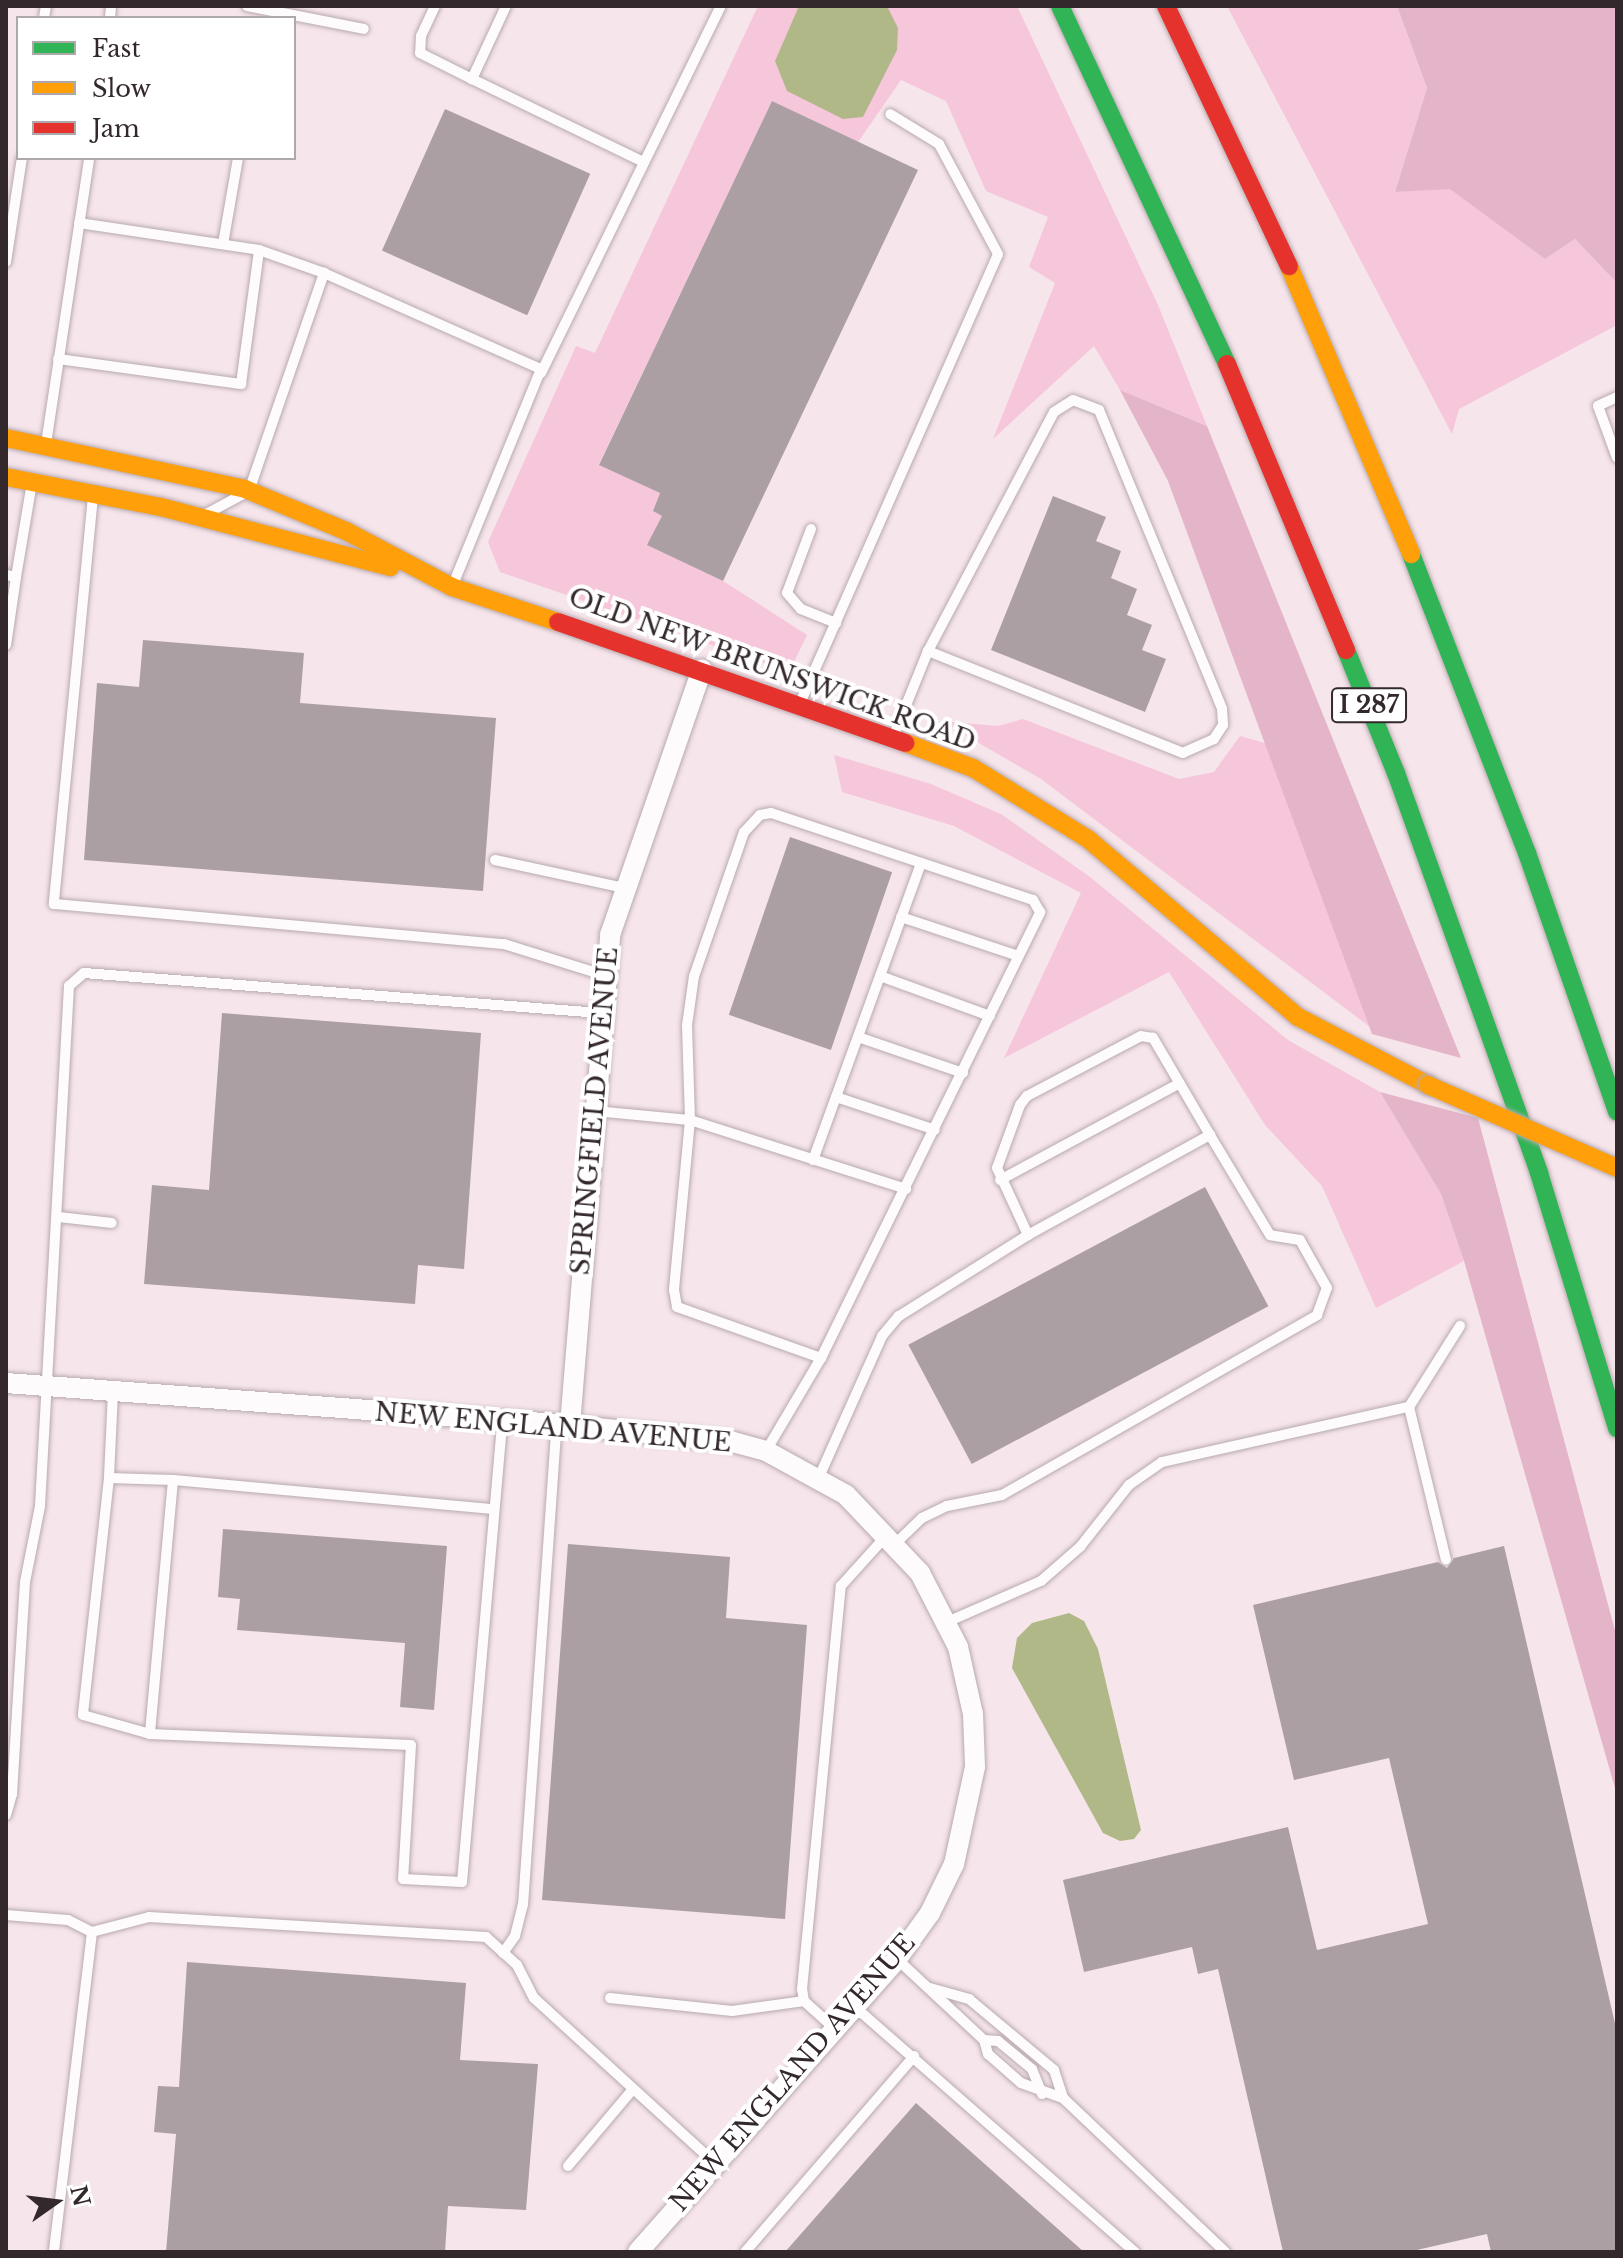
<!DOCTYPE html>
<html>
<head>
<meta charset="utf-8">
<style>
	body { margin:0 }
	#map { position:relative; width:1623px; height:2258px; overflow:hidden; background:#f6e5eb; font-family:"Libre Baskerville",serif }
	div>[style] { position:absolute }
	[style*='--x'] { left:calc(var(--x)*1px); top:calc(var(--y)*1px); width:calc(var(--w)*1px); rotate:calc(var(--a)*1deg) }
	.green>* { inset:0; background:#f6c6da }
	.forest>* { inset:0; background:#e4b5c9 }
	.water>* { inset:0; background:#b1b888 }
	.building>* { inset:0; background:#ac9fa4; transform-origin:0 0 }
	.roads { filter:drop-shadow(0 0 2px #b7aaaf) drop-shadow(0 0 2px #b7aaaf) }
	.lane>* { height:10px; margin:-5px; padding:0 5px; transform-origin:5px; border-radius:5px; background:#fefbfc }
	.street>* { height:20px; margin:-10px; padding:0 10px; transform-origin:10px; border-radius:10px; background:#fefbfc }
	.fast>* { height:18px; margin:-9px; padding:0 9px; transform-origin:9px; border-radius:9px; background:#30b455 }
	.slow>* { height:18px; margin:-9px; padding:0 9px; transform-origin:9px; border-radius:9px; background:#ff9f0a }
	.jam>* { height:18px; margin:-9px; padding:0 9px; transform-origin:9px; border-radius:9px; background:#e5322d }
	.bridges { filter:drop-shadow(0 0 2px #b7aaaf) drop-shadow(0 0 2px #b7aaaf) }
	.slow-bridge>* { height:18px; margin:-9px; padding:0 9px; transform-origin:9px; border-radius:9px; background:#ff9f0a }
	span { translate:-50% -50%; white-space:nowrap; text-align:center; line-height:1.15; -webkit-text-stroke:8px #fff; paint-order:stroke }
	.shield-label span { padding:2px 6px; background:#fff; border:2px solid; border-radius:6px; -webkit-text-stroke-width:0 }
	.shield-label { font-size:24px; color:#33282c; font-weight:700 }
	.street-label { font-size:26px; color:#33282c }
	.frame { position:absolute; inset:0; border:8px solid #33282c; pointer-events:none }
	.legend { position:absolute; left:16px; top:16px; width:280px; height:144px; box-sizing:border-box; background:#fff; border:2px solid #ada9ab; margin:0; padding:10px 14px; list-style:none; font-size:24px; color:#33282c }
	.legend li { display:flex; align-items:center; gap:16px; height:40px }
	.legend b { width:40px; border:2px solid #ada9ab }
	.north { position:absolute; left:16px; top:2162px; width:80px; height:80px; -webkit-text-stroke:6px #fff; paint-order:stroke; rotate:76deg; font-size:22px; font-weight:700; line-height:32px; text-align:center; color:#33282c }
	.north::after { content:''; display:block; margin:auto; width:28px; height:36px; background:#33282c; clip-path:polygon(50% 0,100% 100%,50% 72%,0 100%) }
</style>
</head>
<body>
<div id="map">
	<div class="green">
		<div style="clip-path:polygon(758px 6px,1017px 6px,1158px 305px,1207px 426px,1120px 390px,1094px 346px,993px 439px,1055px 283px,1029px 267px,1048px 217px,986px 191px,946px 101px,901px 80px,858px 142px,772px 101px,599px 464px,660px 493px,653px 511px,662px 516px,648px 545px,723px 581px,807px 635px,789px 672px,500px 572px,488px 542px,576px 346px,595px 353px)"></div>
		<div style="clip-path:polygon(1227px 6px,1397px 6px,1427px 88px,1395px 192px,1450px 188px,1545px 259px,1575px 239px,1617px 283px,1617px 325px,1459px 409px,1452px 434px)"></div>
		<div style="clip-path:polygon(1023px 719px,1179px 779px,1214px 772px,1240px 736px,1265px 743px,1370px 1027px,1041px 779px,941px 721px,998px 726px)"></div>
		<div style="clip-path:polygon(834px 755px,931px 784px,1001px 814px,1090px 877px,1288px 1040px,1380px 1092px,1441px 1194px,1464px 1261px,1376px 1308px,1322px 1186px,1265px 1125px,1169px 972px,1004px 1058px,1081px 893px,954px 826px,842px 792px)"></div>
	</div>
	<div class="forest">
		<div style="clip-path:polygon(1397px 6px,1617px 6px,1617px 283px,1575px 239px,1545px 259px,1450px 189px,1395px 192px,1427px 88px)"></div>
		<div style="clip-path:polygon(1120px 390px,1207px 426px,1461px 1058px,1372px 1034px,1168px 481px)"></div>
		<div style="clip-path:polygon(1380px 1092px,1478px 1118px,1617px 1638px,1617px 1795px,1464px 1261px,1441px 1194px)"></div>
	</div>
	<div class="water">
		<div style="clip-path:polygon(799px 6px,887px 6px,898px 28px,897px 50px,863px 117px,843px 119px,787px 91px,775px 61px)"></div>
		<div style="clip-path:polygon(1069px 1613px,1084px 1621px,1098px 1649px,1141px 1830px,1134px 1839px,1120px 1841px,1103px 1833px,1012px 1668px,1017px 1638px,1032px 1623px)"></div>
	</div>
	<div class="building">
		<div style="clip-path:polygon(772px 101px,918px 170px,723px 581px,647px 545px,662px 516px,653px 511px,660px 493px,599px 465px)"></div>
		<div style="left:445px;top:109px;width:159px;height:155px;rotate:24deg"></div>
		<div style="clip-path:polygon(1053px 496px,1106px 517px,1096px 541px,1121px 551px,1111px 578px,1137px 589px,1127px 615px,1152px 625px,1142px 650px,1166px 659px,1145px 712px,991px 650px)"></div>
		<div style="clip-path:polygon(143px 640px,304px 653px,300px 703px,496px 718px,483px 891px,84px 860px,97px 683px,139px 687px)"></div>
		<div style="left:790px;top:837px;width:108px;height:188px;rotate:19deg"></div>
		<div style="clip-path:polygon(222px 1013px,481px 1033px,464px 1269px,418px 1265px,415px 1304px,144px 1284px,152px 1185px,209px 1190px)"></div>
		<div style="left:1205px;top:1187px;width:135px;height:336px;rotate:62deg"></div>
		<div style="clip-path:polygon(223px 1529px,447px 1546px,434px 1710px,400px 1707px,405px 1643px,237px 1630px,240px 1599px,218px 1597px)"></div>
		<div style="clip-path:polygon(568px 1544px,730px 1557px,726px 1618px,807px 1625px,785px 1919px,542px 1900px)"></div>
		<div style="clip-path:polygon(1504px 1546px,1617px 2032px,1617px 2252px,1491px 2252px,1487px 2234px,1408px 2252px,1283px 2252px,1218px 1969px,1198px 1974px,1192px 1947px,1084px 1972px,1063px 1880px,1288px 1827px,1317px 1950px,1428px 1924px,1389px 1758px,1294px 1780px,1253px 1605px,1438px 1562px,1447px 1568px,1454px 1558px)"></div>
		<div style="clip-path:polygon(187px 1962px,466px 1983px,460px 2060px,538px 2064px,526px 2210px,448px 2206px,445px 2252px,166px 2252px,176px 2134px,154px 2132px,158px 2086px,179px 2087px)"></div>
		<div style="clip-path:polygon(916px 2103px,1084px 2252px,785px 2252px)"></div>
	</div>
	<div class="roads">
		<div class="lane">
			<div style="--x:247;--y:6;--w:119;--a:11.1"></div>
			<div style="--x:435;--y:6;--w:33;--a:115"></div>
			<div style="--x:421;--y:36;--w:17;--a:93"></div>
			<div style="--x:420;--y:53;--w:58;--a:26.6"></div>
			<div style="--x:506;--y:6;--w:81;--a:115"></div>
			<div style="--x:472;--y:79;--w:191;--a:25.8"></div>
			<div style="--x:44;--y:18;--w:12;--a:-81"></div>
			<div style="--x:110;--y:18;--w:12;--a:-85"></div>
			<div style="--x:79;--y:223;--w:182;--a:8.5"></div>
			<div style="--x:259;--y:250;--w:69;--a:19.5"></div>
			<div style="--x:223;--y:244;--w:87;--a:-80.1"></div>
			<div style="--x:6;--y:262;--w:105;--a:-81.3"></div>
			<div style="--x:58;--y:359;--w:185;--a:7.8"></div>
			<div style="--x:241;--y:384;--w:135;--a:-82.3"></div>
			<div style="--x:541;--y:373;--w:409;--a:-63.9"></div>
			<div style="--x:1617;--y:397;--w:21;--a:155"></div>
			<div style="--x:1598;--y:406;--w:55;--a:69.9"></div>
			<div style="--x:46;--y:444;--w:289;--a:-81.4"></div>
			<div style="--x:93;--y:496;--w:410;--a:95.5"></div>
			<div style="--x:54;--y:904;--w:452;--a:5.1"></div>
			<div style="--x:504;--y:944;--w:104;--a:17.4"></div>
			<div style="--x:208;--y:513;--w:47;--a:-28.2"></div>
			<div style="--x:249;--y:491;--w:231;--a:-71"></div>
			<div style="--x:324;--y:273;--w:237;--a:23.9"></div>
			<div style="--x:541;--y:369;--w:233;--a:112.2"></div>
			<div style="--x:811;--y:529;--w:68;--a:110.6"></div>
			<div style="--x:787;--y:593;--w:21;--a:49"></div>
			<div style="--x:801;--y:609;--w:38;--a:22"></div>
			<div style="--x:6;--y:575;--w:10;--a:11"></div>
			<div style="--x:16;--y:577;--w:96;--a:-80.4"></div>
			<div style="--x:6;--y:645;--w:69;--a:-81.6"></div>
			<div style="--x:801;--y:701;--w:488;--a:-66.2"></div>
			<div style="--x:998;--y:254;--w:125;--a:-118.2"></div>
			<div style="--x:939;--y:144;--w:57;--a:-148.5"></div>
			<div style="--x:894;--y:735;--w:91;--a:-68"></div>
			<div style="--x:928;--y:651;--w:270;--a:-62.2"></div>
			<div style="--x:1054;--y:412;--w:22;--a:-32"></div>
			<div style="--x:1073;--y:400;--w:28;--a:21"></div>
			<div style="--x:1099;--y:410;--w:323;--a:67.6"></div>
			<div style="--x:1222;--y:709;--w:16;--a:86"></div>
			<div style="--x:1223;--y:725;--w:17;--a:123"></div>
			<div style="--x:1214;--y:739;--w:34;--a:156"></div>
			<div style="--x:1183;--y:753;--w:275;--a:-158.2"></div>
			<div style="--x:495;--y:860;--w:133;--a:12.2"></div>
			<div style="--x:901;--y:917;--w:123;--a:18.4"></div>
			<div style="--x:880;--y:976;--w:117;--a:20"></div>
			<div style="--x:858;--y:1037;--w:111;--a:18.9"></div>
			<div style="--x:836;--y:1097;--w:104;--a:18.4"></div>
			<div style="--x:595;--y:1111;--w:95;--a:5.4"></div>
			<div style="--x:690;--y:1120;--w:227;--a:17.7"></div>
			<div style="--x:813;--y:1160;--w:316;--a:-70"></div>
			<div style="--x:1000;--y:1180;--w:204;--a:-28.3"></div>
			<div style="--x:59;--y:1217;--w:53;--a:6.5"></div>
			<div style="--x:113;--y:1392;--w:86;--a:92.7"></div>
			<div style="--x:109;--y:1478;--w:64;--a:1.8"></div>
			<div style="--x:173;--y:1480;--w:255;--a:95.2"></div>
			<div style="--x:150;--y:1734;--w:261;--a:2.4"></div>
			<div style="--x:411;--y:1745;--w:134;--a:93.4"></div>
			<div style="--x:403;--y:1879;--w:59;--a:2.9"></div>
			<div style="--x:462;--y:1882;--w:463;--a:-85"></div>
			<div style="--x:1409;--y:1407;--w:96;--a:-57.8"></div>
			<div style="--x:766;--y:1451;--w:108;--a:-59.4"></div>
			<div style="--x:821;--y:1358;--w:497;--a:-63.8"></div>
			<div style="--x:1040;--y:912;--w:14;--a:-120"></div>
			<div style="--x:1033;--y:900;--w:276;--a:-161.6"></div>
			<div style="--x:771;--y:813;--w:11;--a:170"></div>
			<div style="--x:760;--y:815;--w:23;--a:133"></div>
			<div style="--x:744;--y:832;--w:152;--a:109.1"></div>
			<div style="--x:694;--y:976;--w:49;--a:98.1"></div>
			<div style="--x:687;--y:1025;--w:95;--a:88.2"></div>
			<div style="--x:690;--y:1120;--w:171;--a:95.4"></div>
			<div style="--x:674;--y:1290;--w:17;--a:80"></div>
			<div style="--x:677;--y:1307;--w:153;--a:19.5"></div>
			<div style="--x:819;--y:1477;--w:154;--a:-65.9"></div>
			<div style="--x:882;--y:1336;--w:26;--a:-50"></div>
			<div style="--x:899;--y:1316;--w:152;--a:-32.1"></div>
			<div style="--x:1028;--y:1235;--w:208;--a:-28.8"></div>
			<div style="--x:1210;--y:1135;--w:113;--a:-120.4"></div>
			<div style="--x:1153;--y:1038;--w:12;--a:-171"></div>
			<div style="--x:1141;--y:1036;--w:129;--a:152.2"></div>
			<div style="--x:1027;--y:1096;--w:11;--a:128"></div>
			<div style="--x:1020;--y:1105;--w:67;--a:110.1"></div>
			<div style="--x:997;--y:1168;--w:74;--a:65.2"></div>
			<div style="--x:109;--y:1478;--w:238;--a:96.3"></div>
			<div style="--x:83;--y:1715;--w:70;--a:15.8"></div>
			<div style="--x:173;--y:1480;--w:322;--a:5.2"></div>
			<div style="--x:896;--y:1543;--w:36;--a:-44"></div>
			<div style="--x:922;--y:1518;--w:28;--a:-26"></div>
			<div style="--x:947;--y:1506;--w:56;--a:-11.3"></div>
			<div style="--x:1002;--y:1495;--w:363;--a:-29.7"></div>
			<div style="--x:1317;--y:1315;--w:29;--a:-70"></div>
			<div style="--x:1327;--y:1288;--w:55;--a:-119.4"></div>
			<div style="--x:1300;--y:1240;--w:30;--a:-171"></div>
			<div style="--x:1270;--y:1235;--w:117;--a:-121"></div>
			<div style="--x:947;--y:1622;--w:103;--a:-23.6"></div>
			<div style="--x:1041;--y:1581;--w:52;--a:-41.1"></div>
			<div style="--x:1080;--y:1547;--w:79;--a:-51.7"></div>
			<div style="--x:1129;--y:1485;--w:40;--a:-34.9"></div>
			<div style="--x:1162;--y:1462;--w:253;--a:-12.6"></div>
			<div style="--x:1409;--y:1407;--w:157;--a:76.4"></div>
			<div style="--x:6;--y:1815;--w:22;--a:-74"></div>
			<div style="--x:12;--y:1794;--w:212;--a:-86.5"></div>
			<div style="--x:25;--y:1582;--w:77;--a:-78.8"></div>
			<div style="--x:40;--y:1506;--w:521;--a:-86.81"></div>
			<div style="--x:69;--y:986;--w:20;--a:-41"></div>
			<div style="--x:84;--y:973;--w:518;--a:4.43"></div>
			<div style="--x:6;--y:1915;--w:62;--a:4.6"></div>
			<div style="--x:68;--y:1920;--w:27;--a:27"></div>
			<div style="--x:92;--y:1932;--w:322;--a:96.8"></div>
			<div style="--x:92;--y:1932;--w:59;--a:-14.7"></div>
			<div style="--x:149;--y:1917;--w:338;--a:3.4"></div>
			<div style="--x:486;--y:1937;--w:42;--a:42.1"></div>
			<div style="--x:517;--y:1965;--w:37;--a:63"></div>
			<div style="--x:534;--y:1998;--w:245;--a:42.4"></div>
			<div style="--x:503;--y:1953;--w:21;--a:-55"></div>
			<div style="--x:515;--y:1936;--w:32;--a:-76"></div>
			<div style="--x:523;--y:1905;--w:482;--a:-86"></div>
			<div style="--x:897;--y:1959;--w:119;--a:43"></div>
			<div style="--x:984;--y:2040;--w:15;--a:74"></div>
			<div style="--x:988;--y:2054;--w:44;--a:41.3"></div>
			<div style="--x:1021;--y:2083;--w:45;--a:19.7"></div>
			<div style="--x:930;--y:1988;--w:41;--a:15.8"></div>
			<div style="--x:969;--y:1999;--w:111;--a:39.9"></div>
			<div style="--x:1054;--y:2070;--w:29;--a:72"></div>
			<div style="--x:1063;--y:2098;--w:224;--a:43.5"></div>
			<div style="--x:610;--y:1998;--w:123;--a:6.1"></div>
			<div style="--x:732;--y:2011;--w:73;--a:-7.9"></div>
			<div style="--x:855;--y:2007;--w:372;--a:41.2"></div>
			<div style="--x:834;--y:2028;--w:40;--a:-138"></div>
			<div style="--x:804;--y:2001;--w:12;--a:-99"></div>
			<div style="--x:802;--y:1989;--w:405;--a:-84.5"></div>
			<div style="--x:841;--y:1586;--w:67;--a:-48"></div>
			<div style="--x:984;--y:2040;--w:14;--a:4"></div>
			<div style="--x:998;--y:2041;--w:44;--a:39.5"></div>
			<div style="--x:1032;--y:2069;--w:27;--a:68"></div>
			<div style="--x:568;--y:2166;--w:101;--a:-49.8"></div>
			<div style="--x:745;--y:2252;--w:259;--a:-49.2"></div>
		</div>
		<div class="street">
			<div style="--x:6;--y:1383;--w:553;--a:4.26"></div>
			<div style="--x:557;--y:1424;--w:177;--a:5.8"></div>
			<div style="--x:733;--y:1442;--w:34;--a:15"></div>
			<div style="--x:766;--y:1451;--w:91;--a:28.8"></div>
			<div style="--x:846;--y:1495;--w:108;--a:46.5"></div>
			<div style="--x:920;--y:1573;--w:83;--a:62.8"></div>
			<div style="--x:958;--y:1647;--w:69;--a:77.4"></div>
			<div style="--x:973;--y:1714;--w:53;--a:87.8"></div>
			<div style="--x:975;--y:1767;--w:99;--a:102.2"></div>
			<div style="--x:954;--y:1864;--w:55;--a:116.1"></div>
			<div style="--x:930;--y:1913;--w:57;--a:125.7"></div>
			<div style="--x:897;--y:1959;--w:391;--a:131.5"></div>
			<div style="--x:570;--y:1425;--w:492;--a:-85.3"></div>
			<div style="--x:610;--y:935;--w:281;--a:-70.9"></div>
		</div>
		<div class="fast">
			<div style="--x:1060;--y:6;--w:395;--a:65"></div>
			<div style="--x:1411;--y:554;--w:321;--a:68.8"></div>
			<div style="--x:1527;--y:853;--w:274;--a:70.8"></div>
			<div style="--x:1346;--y:650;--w:133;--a:67.9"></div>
			<div style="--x:1396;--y:773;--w:425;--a:70.3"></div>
			<div style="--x:1539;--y:1173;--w:267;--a:73"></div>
		</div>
		<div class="slow">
			<div style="--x:1289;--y:266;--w:313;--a:67"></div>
			<div style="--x:6;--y:438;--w:244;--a:12"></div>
			<div style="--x:245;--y:489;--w:109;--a:22.6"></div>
			<div style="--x:346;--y:531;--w:120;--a:27.8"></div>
			<div style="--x:452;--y:587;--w:112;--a:18.3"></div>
			<div style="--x:6;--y:477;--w:158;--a:11"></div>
			<div style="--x:161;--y:507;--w:237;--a:14.7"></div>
			<div style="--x:906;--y:743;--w:72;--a:20.5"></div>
			<div style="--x:973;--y:768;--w:135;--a:31.7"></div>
			<div style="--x:1088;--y:839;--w:275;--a:40.3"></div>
			<div style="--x:1298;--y:1017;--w:147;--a:27.6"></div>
		</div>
		<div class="jam">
			<div style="--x:1166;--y:6;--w:288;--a:64.7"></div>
			<div style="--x:1227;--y:364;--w:310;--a:67.4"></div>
			<div style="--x:558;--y:622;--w:368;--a:19.2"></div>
		</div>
	</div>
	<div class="bridges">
		<div class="slow-bridge">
			<div style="--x:1428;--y:1085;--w:206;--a:23.7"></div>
		</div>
	</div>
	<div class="shield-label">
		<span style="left:1369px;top:705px">I 287</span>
	</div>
	<div class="street-label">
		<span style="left:772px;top:670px;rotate:20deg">OLD NEW BRUNSWICK ROAD</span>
		<span style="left:595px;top:1111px;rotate:-85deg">SPRINGFIELD AVENUE</span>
		<span style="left:553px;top:1428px;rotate:5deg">NEW ENGLAND AVENUE</span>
		<span style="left:793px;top:2073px;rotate:-49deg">NEW ENGLAND AVENUE</span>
	</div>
	<div class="frame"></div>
	<ul class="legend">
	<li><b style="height:10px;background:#30b455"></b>Fast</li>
	<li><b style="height:10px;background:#ff9f0a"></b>Slow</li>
	<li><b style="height:10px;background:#e5322d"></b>Jam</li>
	</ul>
	<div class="north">N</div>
</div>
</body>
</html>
